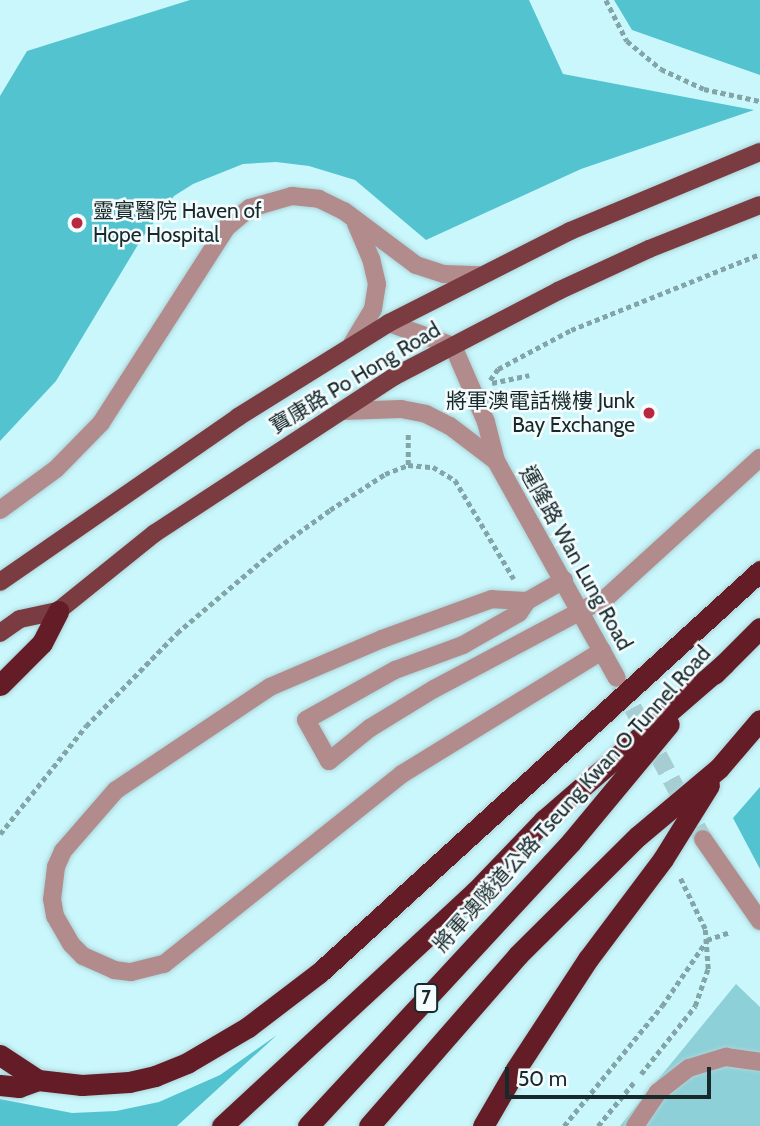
<!DOCTYPE html>
<html>
<head>
<meta charset="utf-8">
<style>
	body { margin:0 }
	#map { position:relative; width:760px; height:1126px; overflow:hidden; background:#caf7fc; font-family:Cabin,"Noto Sans TC",sans-serif }
	div>[style] { position:absolute }
	[style*='--x'] { left:calc(var(--x)*1px); top:calc(var(--y)*1px); width:calc(var(--w)*1px); rotate:calc(var(--a)*1deg) }
	.green>* { inset:0; background:#8dd0d8 }
	.forest>* { inset:0; background:#54c3d0 }
	.minor-tunnel>* { height:18px; margin-top:-9px; transform-origin:0; background:repeating-linear-gradient(90deg,#a6ced2 0 18px,transparent 0 27px) }
	.path>* { height:4.5px; margin-top:-2.25px; transform-origin:0; background:repeating-linear-gradient(90deg,#83a5a8 0 5px,transparent 0 8.5px) }
	.roads { filter:drop-shadow(0 0 2px #aad2d6) drop-shadow(0 0 2px #aad2d6) }
	.minor>* { height:18px; margin:-9px; padding:0 9px; transform-origin:9px; border-radius:9px; background:#b28c8d }
	.major>* { height:18px; margin:-9px; padding:0 9px; transform-origin:9px; border-radius:9px; background:#7a3c40 }
	.highway>* { height:21px; margin:-10.5px; padding:0 10.5px; transform-origin:10.5px; border-radius:10.5px; background:#641d26 }
	.dots>* { width:19px; height:19px; translate:-50% -50%; box-sizing:border-box; border:4px solid #f4fcfe; border-radius:50% }
	span { translate:-50% -50%; white-space:nowrap; text-align:center; line-height:1.15; -webkit-text-stroke:5px #f4fcfe; paint-order:stroke }
	.shield-label span { padding:2px 5px; background:#f4fcfe; border:2px solid; border-radius:5px; -webkit-text-stroke-width:0 }
	.shield-label { font-size:19px; color:#18292b; font-weight:700 }
	.poi-label { font-size:21px; color:#18292b }
	.left { translate:0 -50%; text-align:left }
	.right { translate:-100% -50%; text-align:right }
	.street-label { font-size:21px; color:#18292b }
	.scale { position:absolute; left:505px; top:1067px; width:206px; height:32px; box-sizing:border-box; border:4px solid #18292b; border-top:0; padding-left:9px; font-size:21px; line-height:24px; white-space:nowrap; color:#18292b; -webkit-text-stroke:5px #f4fcfe; paint-order:stroke }
</style>
</head>
<body>
<div id="map">
	<div class="green">
		<div style="clip-path:polygon(736px 984px,760px 1007px,760px 1126px,620px 1126px)"></div>
	</div>
	<div class="forest">
		<div style="clip-path:polygon(190px 0,529px 0,563px 74px,754px 110px,581px 169px,426px 240px,355px 180px,309px 166px,276px 162px,243px 164px,193px 184px,174px 196px,142px 238px,56px 381px,0 441px,0 96px,27px 51px)"></div>
		<div style="clip-path:polygon(614px 0,760px 0,760px 75px,632px 30px)"></div>
		<div style="clip-path:polygon(760px 787px,760px 869px,733px 818px)"></div>
		<div style="clip-path:polygon(277px 1035px,177px 1126px,0 1126px,0 1099px,72px 1113px,116px 1111px,159px 1102px,220px 1075px)"></div>
	</div>
	<div class="minor-tunnel">
		<div style="--x:620;--y:684;--w:176;--a:61.8"></div>
	</div>
	<div class="path">
		<div style="--x:606;--y:0;--w:46;--a:62.9"></div>
		<div style="--x:627;--y:41;--w:44;--a:39.5"></div>
		<div style="--x:661;--y:69;--w:47;--a:24.9"></div>
		<div style="--x:704;--y:89;--w:57;--a:12.1"></div>
		<div style="--x:490;--y:380;--w:14;--a:-54"></div>
		<div style="--x:498;--y:369;--w:83;--a:-28.1"></div>
		<div style="--x:571;--y:330;--w:204;--a:-21.9"></div>
		<div style="--x:492;--y:383;--w:38;--a:-12"></div>
		<div style="--x:408;--y:465;--w:25;--a:5"></div>
		<div style="--x:433;--y:467;--w:26;--a:31"></div>
		<div style="--x:455;--y:480;--w:115;--a:59.2"></div>
		<div style="--x:0;--y:834;--w:138;--a:-51.5"></div>
		<div style="--x:86;--y:726;--w:130;--a:-45.6"></div>
		<div style="--x:177;--y:633;--w:131;--a:-40.4"></div>
		<div style="--x:277;--y:548;--w:65;--a:-35.6"></div>
		<div style="--x:330;--y:510;--w:66;--a:-33.2"></div>
		<div style="--x:385;--y:474;--w:25;--a:-21"></div>
		<div style="--x:408;--y:465;--w:33;--a:-90"></div>
		<div style="--x:641;--y:1074;--w:87;--a:-51.5"></div>
		<div style="--x:695;--y:1006;--w:39;--a:-71"></div>
		<div style="--x:708;--y:969;--w:40;--a:-94.3"></div>
		<div style="--x:705;--y:929;--w:59;--a:-116.1"></div>
		<div style="--x:564;--y:1126;--w:155;--a:-50.8"></div>
		<div style="--x:662;--y:1006;--w:80;--a:-55.7"></div>
		<div style="--x:707;--y:940;--w:24;--a:-19"></div>
		<div style="--x:598;--y:1126;--w:58;--a:-50.6"></div>
	</div>
	<div class="roads">
		<div class="minor">
			<div style="--x:389;--y:323;--w:68;--a:19.8"></div>
			<div style="--x:453;--y:346;--w:83;--a:66.5"></div>
			<div style="--x:486;--y:422;--w:40;--a:75.6"></div>
			<div style="--x:496;--y:461;--w:248;--a:60.9"></div>
			<div style="--x:352;--y:344;--w:41;--a:-59"></div>
			<div style="--x:373;--y:309;--w:25;--a:-81"></div>
			<div style="--x:377;--y:284;--w:26;--a:-103"></div>
			<div style="--x:371;--y:259;--w:39;--a:-113"></div>
			<div style="--x:343;--y:411;--w:58;--a:-2"></div>
			<div style="--x:401;--y:409;--w:25;--a:11"></div>
			<div style="--x:426;--y:414;--w:27;--a:27"></div>
			<div style="--x:450;--y:426;--w:58;--a:37.3"></div>
			<div style="--x:0;--y:510;--w:69;--a:-36.2"></div>
			<div style="--x:56;--y:469;--w:64;--a:-45.6"></div>
			<div style="--x:101;--y:423;--w:233;--a:-57.3"></div>
			<div style="--x:227;--y:227;--w:30;--a:-40"></div>
			<div style="--x:250;--y:208;--w:44;--a:-15.9"></div>
			<div style="--x:292;--y:196;--w:27;--a:6"></div>
			<div style="--x:319;--y:199;--w:28;--a:26"></div>
			<div style="--x:344;--y:211;--w:90;--a:36.9"></div>
			<div style="--x:416;--y:265;--w:29;--a:18"></div>
			<div style="--x:444;--y:274;--w:35;--a:2"></div>
			<div style="--x:564;--y:580;--w:43;--a:150.4"></div>
			<div style="--x:527;--y:601;--w:14;--a:124"></div>
			<div style="--x:519;--y:613;--w:64;--a:150.3"></div>
			<div style="--x:463;--y:645;--w:72;--a:159.8"></div>
			<div style="--x:395;--y:670;--w:102;--a:150.7"></div>
			<div style="--x:306;--y:720;--w:47;--a:60.7"></div>
			<div style="--x:329;--y:761;--w:53;--a:-38.8"></div>
			<div style="--x:370;--y:728;--w:75;--a:-31.4"></div>
			<div style="--x:434;--y:689;--w:196;--a:-28"></div>
			<div style="--x:607;--y:597;--w:207;--a:-42.3"></div>
			<div style="--x:527;--y:601;--w:35;--a:-177"></div>
			<div style="--x:492;--y:599;--w:117;--a:160"></div>
			<div style="--x:382;--y:639;--w:122;--a:156.8"></div>
			<div style="--x:270;--y:687;--w:185;--a:146.2"></div>
			<div style="--x:116;--y:790;--w:81;--a:131"></div>
			<div style="--x:63;--y:851;--w:17;--a:114"></div>
			<div style="--x:56;--y:867;--w:32;--a:97"></div>
			<div style="--x:52;--y:899;--w:17;--a:80"></div>
			<div style="--x:55;--y:916;--w:32;--a:60"></div>
			<div style="--x:71;--y:944;--w:17;--a:45"></div>
			<div style="--x:83;--y:956;--w:34;--a:24"></div>
			<div style="--x:114;--y:970;--w:17;--a:7"></div>
			<div style="--x:131;--y:972;--w:34;--a:-14"></div>
			<div style="--x:164;--y:964;--w:305;--a:-38.6"></div>
			<div style="--x:402;--y:774;--w:235;--a:-31.6"></div>
			<div style="--x:703;--y:839;--w:100;--a:55.2"></div>
			<div style="--x:635;--y:1126;--w:41;--a:-55.9"></div>
			<div style="--x:658;--y:1092;--w:39;--a:-38"></div>
			<div style="--x:689;--y:1068;--w:39;--a:-17"></div>
			<div style="--x:726;--y:1057;--w:34;--a:8"></div>
		</div>
		<div class="major">
			<div style="--x:0;--y:582;--w:290;--a:-34.7"></div>
			<div style="--x:238;--y:417;--w:178;--a:-31.9"></div>
			<div style="--x:389;--y:323;--w:203;--a:-26.9"></div>
			<div style="--x:570;--y:231;--w:206;--a:-22.6"></div>
			<div style="--x:0;--y:633;--w:24;--a:-35"></div>
			<div style="--x:20;--y:619;--w:39;--a:-12"></div>
			<div style="--x:58;--y:611;--w:124;--a:-38.8"></div>
			<div style="--x:155;--y:533;--w:285;--a:-33.2"></div>
			<div style="--x:393;--y:377;--w:186;--a:-27.5"></div>
			<div style="--x:558;--y:291;--w:100;--a:-24.8"></div>
			<div style="--x:649;--y:249;--w:119;--a:-21.6"></div>
		</div>
		<div class="highway">
			<div style="--x:714;--y:674;--w:65;--a:-45"></div>
			<div style="--x:0;--y:685;--w:59;--a:-45"></div>
			<div style="--x:42;--y:643;--w:36;--a:-63"></div>
			<div style="--x:0;--y:1055;--w:45;--a:33.3"></div>
			<div style="--x:38;--y:1080;--w:44;--a:6.5"></div>
			<div style="--x:82;--y:1085;--w:47;--a:-3.7"></div>
			<div style="--x:129;--y:1082;--w:27;--a:-13"></div>
			<div style="--x:155;--y:1076;--w:35;--a:-22"></div>
			<div style="--x:187;--y:1063;--w:71;--a:-30.5"></div>
			<div style="--x:248;--y:1027;--w:89;--a:-37.3"></div>
			<div style="--x:319;--y:973;--w:597;--a:-42.35"></div>
			<div style="--x:0;--y:1085;--w:19;--a:6"></div>
			<div style="--x:19;--y:1087;--w:20;--a:-20"></div>
			<div style="--x:222;--y:1126;--w:345;--a:-42.8"></div>
			<div style="--x:475;--y:892;--w:100;--a:-46.2"></div>
			<div style="--x:544;--y:820;--w:238;--a:-40.9"></div>
			<div style="--x:308;--y:1126;--w:387;--a:-47.2"></div>
			<div style="--x:571;--y:842;--w:153;--a:-50.3"></div>
			<div style="--x:369;--y:1126;--w:227;--a:-48.9"></div>
			<div style="--x:518;--y:955;--w:169;--a:-44.8"></div>
			<div style="--x:638;--y:836;--w:106;--a:-40"></div>
			<div style="--x:719;--y:768;--w:63;--a:-49.5"></div>
			<div style="--x:483;--y:1126;--w:66;--a:-59.9"></div>
			<div style="--x:516;--y:1069;--w:131;--a:-56.8"></div>
			<div style="--x:588;--y:959;--w:125;--a:-53.1"></div>
			<div style="--x:663;--y:859;--w:87;--a:-58.1"></div>
		</div>
	</div>
	<div class="dots">
		<div style="left:77px;top:223px;background:#b92840"></div>
		<div style="left:649px;top:413px;background:#b92840"></div>
	</div>
	<div class="shield-label">
		<span style="left:426px;top:998px">7</span>
	</div>
	<div class="poi-label">
		<span class="left" style="left:93px;top:223px">靈實醫院 Haven of<br>Hope Hospital</span>
		<span class="right" style="left:635px;top:413px">將軍澳電話機樓 Junk<br>Bay Exchange</span>
	</div>
	<div class="street-label">
		<span style="left:355px;top:378px;rotate:-31deg">寶康路 Po Hong Road</span>
		<span style="left:576px;top:558px;rotate:61deg">運隆路 Wan Lung Road</span>
		<span style="left:572px;top:799px;rotate:-48deg">將軍澳隧道公路 Tseung Kwan O Tunnel Road</span>
	</div>
	<div class="scale">50 m</div>
</div>
</body>
</html>
